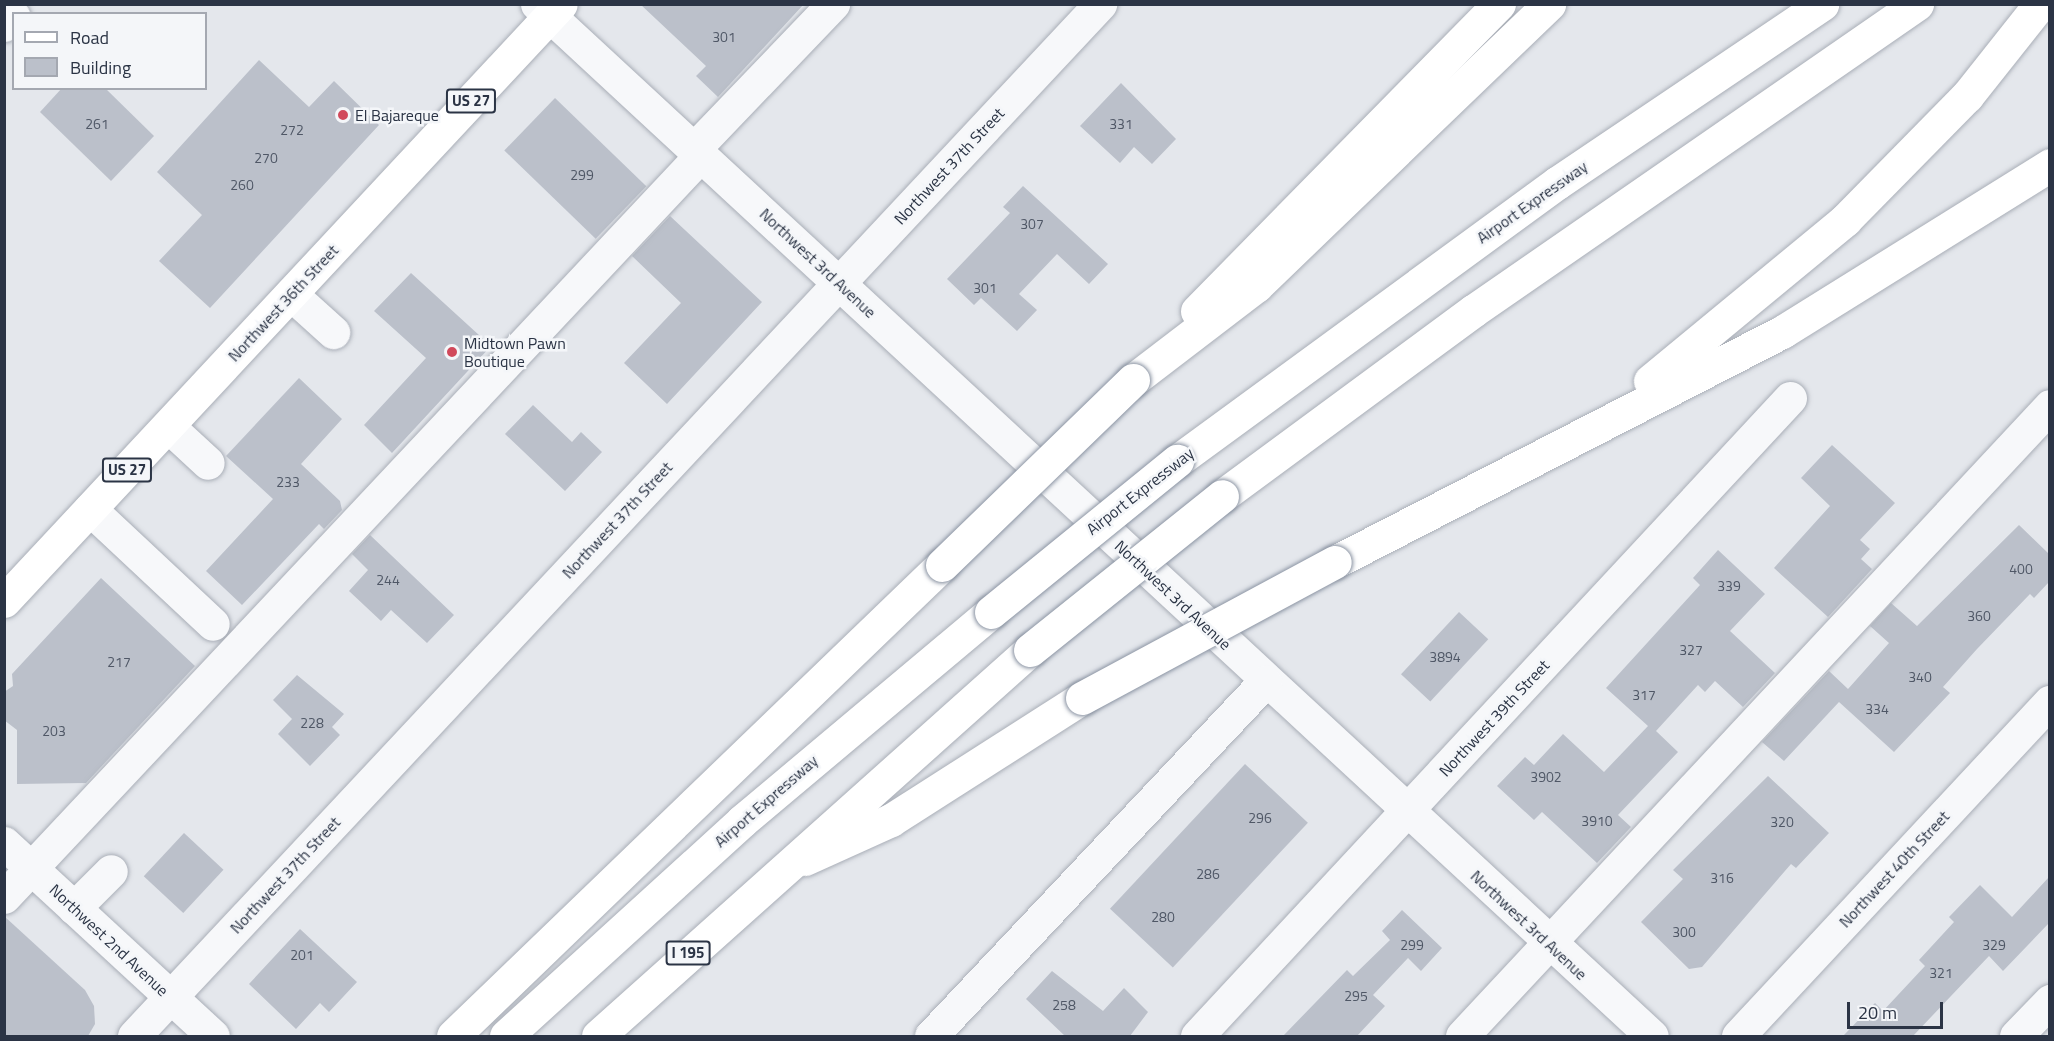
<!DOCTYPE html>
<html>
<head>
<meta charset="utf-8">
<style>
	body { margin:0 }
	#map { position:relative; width:2054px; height:1041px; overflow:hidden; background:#e4e7ec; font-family:"Titillium Web",sans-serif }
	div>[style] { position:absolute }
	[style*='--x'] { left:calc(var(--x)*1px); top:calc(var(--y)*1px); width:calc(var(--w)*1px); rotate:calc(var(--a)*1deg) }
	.building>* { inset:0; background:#bbc0ca; transform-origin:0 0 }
	.roads { filter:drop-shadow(0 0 2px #a9aeb7) drop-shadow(0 0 2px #a9aeb7) }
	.minor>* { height:33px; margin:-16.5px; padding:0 16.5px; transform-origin:16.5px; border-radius:16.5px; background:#f7f8fa }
	.major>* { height:33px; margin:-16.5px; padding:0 16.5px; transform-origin:16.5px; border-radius:16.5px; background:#fff }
	.highway>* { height:33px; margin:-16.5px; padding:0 16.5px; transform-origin:16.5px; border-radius:16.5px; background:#fff }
	.bridges { filter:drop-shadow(0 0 2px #8b94a3) drop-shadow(0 0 2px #8b94a3) }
	.highway-bridge>* { height:33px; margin:-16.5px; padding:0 16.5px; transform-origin:16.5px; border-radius:16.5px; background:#fff }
	.dots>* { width:16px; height:16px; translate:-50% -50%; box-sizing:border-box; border:3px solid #f4f6f9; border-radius:50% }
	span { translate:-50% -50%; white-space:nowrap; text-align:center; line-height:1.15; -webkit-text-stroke:5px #f4f6f9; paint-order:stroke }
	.number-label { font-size:14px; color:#4f5766 }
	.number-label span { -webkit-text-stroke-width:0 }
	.shield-label span { padding:2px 4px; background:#f4f6f9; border:2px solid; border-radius:4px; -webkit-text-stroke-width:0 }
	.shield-label { font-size:15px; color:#2b3445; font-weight:700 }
	.poi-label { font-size:16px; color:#2b3445 }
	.left { translate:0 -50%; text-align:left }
	.street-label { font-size:16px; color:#2b3445 }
	.frame { position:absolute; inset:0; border:6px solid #2b3445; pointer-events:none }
	.legend { position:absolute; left:12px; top:12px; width:195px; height:78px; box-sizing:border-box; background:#f4f6f9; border:2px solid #a4a8b1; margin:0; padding:8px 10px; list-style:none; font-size:18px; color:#2b3445 }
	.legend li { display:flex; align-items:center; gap:12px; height:30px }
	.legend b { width:30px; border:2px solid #a4a8b1 }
	.scale { position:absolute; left:1847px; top:1002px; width:96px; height:27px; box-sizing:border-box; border:3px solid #2b3445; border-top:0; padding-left:8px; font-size:18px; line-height:21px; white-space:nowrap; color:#2b3445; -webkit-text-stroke:4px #f4f6f9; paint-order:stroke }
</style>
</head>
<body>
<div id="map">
	<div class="building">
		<div style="clip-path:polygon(640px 4px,804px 4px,718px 97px,696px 76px,706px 66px)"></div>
		<div style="clip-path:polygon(259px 60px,309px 107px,334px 81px,379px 125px,210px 308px,159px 261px,202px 215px,157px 172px)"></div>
		<div style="clip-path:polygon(1121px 83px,1176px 139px,1152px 164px,1134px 147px,1120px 163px,1080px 126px)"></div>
		<div style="clip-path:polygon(62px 88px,105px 88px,154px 136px,111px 181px,40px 112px)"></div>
		<div style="left:555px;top:98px;width:127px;height:73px;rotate:44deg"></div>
		<div style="clip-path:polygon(1023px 186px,1108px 264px,1089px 284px,1057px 254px,1019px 294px,1037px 310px,1017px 331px,981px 298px,974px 305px,947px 279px,1010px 213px,1003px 207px)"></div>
		<div style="clip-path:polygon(670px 216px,762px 302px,667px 404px,624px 363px,681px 303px,632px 256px)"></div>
		<div style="clip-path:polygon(411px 273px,491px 346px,392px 453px,364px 425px,426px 358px,374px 311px)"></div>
		<div style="clip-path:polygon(299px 378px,342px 419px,301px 464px,340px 501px,342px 510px,324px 529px,319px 524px,242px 605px,206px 571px,273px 499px,226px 456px)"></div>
		<div style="clip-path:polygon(533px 405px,572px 442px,581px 432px,602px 452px,565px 491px,505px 434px)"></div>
		<div style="clip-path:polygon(1832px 445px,1895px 503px,1860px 540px,1870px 549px,1861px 559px,1872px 569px,1828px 617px,1774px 568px,1830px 506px,1801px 478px)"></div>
		<div style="clip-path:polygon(2019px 525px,2049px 554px,2049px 582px,2034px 598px,2030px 594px,1977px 649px,1943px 687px,1950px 693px,1894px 752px,1839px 702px,1784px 761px,1762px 742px,1829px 671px,1848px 689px,1889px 643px,1870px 626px,1891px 603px,1917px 626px)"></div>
		<div style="clip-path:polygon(370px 535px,454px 615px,427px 643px,391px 610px,381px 621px,349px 591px,368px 570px,352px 554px)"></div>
		<div style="clip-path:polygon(1718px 550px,1765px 594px,1730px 631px,1775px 673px,1743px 707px,1715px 681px,1705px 692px,1698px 685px,1656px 731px,1678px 752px,1618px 815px,1631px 827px,1597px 863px,1542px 812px,1534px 820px,1497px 786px,1525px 757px,1534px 765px,1563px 734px,1604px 772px,1648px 726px,1606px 688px,1700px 585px,1693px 578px)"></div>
		<div style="clip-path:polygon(101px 578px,195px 666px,86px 783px,17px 784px,17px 730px,4px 720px,4px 692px,13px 686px,12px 674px)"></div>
		<div style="left:1459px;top:612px;width:40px;height:85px;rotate:43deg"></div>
		<div style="clip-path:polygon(297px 675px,344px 714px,332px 727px,340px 735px,310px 766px,278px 734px,292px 719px,273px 700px)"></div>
		<div style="left:1245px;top:764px;width:86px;height:198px;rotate:43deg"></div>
		<div style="clip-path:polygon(1768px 776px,1829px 833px,1796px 868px,1791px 864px,1702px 967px,1689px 969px,1641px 922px,1683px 879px,1673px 870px)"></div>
		<div style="left:184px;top:833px;width:54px;height:59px;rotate:43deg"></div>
		<div style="clip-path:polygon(2049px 877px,2049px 923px,2003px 971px,1989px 956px,1913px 1036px,1843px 1036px,1875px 1003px,1883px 1011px,1925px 966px,1919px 960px,1954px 922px,1949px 917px,1980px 885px,2012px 917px)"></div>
		<div style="clip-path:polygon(1402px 910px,1442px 948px,1421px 971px,1408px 958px,1373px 995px,1385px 1006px,1357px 1036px,1283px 1036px,1347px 970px,1353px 976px,1390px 940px,1382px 931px)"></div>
		<div style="clip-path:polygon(4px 916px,85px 990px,94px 1006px,95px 1024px,88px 1036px,4px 1036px)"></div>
		<div style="clip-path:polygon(300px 929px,357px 982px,329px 1012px,320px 1003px,296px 1029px,249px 984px)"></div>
		<div style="clip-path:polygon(1052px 971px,1103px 1011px,1124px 988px,1148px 1012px,1130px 1036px,1065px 1036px,1026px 999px)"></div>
	</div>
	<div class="roads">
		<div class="minor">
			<div style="--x:537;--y:4;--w:1519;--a:42.79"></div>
			<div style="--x:4;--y:25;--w:13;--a:-42"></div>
			<div style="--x:694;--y:149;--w:201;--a:-46.2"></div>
			<div style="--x:291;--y:294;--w:57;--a:42.1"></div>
			<div style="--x:168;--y:426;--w:54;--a:42.8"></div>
			<div style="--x:90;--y:509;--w:168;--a:43.1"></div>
			<div style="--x:4;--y:843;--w:284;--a:42.7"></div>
			<div style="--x:4;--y:897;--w:1018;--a:-46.79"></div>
			<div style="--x:74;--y:908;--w:52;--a:-45"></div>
			<div style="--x:134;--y:1036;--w:1414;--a:-46.89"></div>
			<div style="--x:931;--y:1036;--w:487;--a:-46.7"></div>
			<div style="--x:1197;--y:1036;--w:871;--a:-47.09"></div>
			<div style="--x:1462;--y:1036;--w:862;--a:-46.97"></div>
			<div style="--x:1738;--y:1036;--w:457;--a:-47"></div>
			<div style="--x:2016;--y:1036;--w:49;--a:-45.8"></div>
		</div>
		<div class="major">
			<div style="--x:4;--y:601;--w:816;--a:-46.99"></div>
		</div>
		<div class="highway">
			<div style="--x:1197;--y:311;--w:431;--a:-45.5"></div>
			<div style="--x:1133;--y:380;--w:155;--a:-37.4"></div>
			<div style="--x:1256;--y:286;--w:407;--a:-43.9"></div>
			<div style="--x:1650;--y:381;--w:253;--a:-39.5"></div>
			<div style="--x:1845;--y:220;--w:174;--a:-45.5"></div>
			<div style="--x:1967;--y:96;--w:117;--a:-51.6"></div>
			<div style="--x:1177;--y:461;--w:471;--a:-36.2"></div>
			<div style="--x:1557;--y:183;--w:320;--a:-34"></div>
			<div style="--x:1222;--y:496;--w:312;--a:-36.4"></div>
			<div style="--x:1473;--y:311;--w:540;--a:-34.66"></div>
			<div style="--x:1335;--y:562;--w:503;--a:-27.23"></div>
			<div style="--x:1782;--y:332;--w:316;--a:-31.9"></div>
			<div style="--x:805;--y:859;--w:94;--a:-24.4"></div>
			<div style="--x:891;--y:820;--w:227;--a:-32.6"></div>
			<div style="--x:453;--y:1036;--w:679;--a:-43.93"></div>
			<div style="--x:506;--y:1036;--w:319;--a:-42.3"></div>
			<div style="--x:742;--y:821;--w:325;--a:-40"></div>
			<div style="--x:598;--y:1036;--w:579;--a:-41.78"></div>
		</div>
	</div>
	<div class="bridges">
		<div class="highway-bridge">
			<div style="--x:942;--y:565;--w:266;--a:-44.1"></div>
			<div style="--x:991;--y:612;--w:240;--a:-39.1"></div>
			<div style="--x:1030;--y:650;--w:246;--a:-38.7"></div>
			<div style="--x:1082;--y:698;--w:287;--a:-28.3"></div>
		</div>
	</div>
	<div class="dots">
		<div style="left:343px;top:115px;background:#d1495b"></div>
		<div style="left:452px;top:352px;background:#d1495b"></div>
	</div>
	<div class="number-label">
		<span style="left:724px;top:37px">301</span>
		<span style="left:97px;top:124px">261</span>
		<span style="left:1121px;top:124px">331</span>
		<span style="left:292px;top:130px">272</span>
		<span style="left:266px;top:158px">270</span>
		<span style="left:582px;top:175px">299</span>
		<span style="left:242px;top:185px">260</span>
		<span style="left:1032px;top:224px">307</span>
		<span style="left:985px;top:288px">301</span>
		<span style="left:288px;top:482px">233</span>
		<span style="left:2021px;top:569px">400</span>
		<span style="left:388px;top:580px">244</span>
		<span style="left:1729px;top:586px">339</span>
		<span style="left:1979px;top:616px">360</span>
		<span style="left:1691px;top:650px">327</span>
		<span style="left:1445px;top:657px">3894</span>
		<span style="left:119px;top:662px">217</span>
		<span style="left:1920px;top:677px">340</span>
		<span style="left:1644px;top:695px">317</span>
		<span style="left:1877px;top:709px">334</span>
		<span style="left:312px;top:723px">228</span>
		<span style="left:54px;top:731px">203</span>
		<span style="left:1546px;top:777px">3902</span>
		<span style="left:1260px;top:818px">296</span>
		<span style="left:1597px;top:821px">3910</span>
		<span style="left:1782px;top:822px">320</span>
		<span style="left:1208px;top:874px">286</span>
		<span style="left:1722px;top:878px">316</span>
		<span style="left:1163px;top:917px">280</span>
		<span style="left:1684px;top:932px">300</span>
		<span style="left:1412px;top:945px">299</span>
		<span style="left:1994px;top:945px">329</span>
		<span style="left:302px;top:955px">201</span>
		<span style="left:1941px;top:973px">321</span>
		<span style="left:1356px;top:996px">295</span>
		<span style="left:1064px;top:1005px">258</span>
	</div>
	<div class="shield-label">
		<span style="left:471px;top:101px">US 27</span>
		<span style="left:127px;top:470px">US 27</span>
		<span style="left:688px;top:953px">I 195</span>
	</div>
	<div class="poi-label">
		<span class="left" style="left:355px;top:115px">El Bajareque</span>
		<span class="left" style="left:464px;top:352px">Midtown Pawn<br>Boutique</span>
	</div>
	<div class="street-label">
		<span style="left:949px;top:166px;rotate:-47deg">Northwest 37th Street</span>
		<span style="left:1532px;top:202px;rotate:-35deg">Airport Expressway</span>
		<span style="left:818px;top:263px;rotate:43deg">Northwest 3rd Avenue</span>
		<span style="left:283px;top:303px;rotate:-47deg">Northwest 36th Street</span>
		<span style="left:1140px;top:491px;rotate:-38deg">Airport Expressway</span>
		<span style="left:617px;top:520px;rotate:-47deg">Northwest 37th Street</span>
		<span style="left:1173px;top:595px;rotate:43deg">Northwest 3rd Avenue</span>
		<span style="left:1494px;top:718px;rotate:-47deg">Northwest 39th Street</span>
		<span style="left:766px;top:801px;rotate:-41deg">Airport Expressway</span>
		<span style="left:1894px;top:869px;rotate:-47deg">Northwest 40th Street</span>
		<span style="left:285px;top:875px;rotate:-47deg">Northwest 37th Street</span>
		<span style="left:1529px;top:925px;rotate:43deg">Northwest 3rd Avenue</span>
		<span style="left:109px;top:940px;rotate:43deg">Northwest 2nd Avenue</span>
	</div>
	<div class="frame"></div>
	<ul class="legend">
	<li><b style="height:8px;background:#fff"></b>Road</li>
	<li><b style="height:16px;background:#bbc0ca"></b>Building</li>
	</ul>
	<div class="scale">20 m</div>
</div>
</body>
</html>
